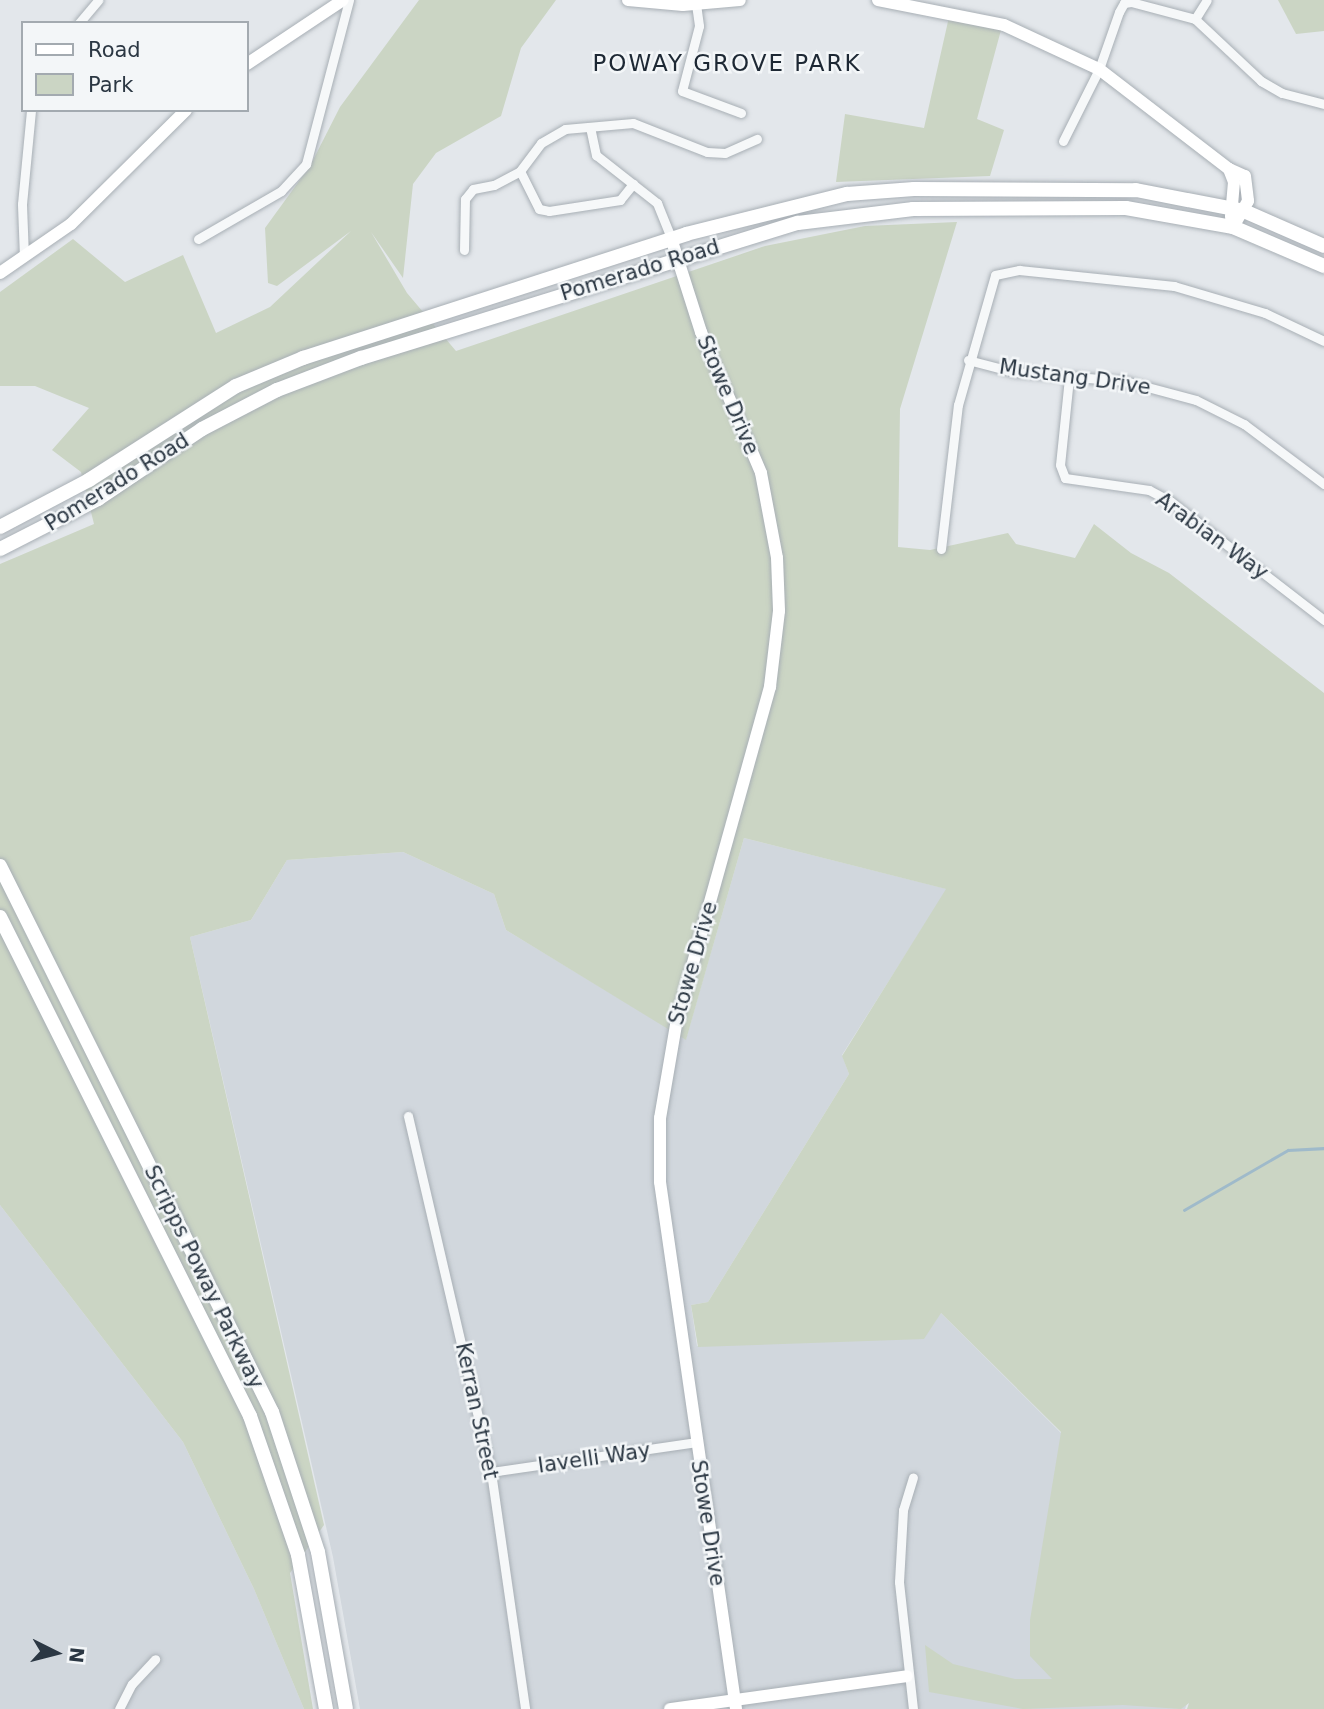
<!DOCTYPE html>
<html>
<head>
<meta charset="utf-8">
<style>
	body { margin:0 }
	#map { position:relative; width:1324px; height:1709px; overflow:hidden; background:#e3e7eb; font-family:"DejaVu Sans",sans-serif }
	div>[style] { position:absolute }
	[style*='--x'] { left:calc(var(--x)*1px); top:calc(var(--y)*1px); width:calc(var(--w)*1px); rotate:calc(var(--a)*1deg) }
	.built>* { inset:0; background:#d1d7dd }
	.green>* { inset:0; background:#cbd5c4 }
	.stream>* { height:2.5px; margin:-1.25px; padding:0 1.25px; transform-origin:1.25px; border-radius:1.25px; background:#9fbaca }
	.roads { filter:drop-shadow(0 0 2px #a8afb5) drop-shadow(0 0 2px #a8afb5) }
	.street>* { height:9px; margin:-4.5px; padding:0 4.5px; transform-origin:4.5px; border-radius:4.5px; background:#f6f8f9 }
	.secondary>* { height:12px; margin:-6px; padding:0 6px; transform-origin:6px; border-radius:6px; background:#fff }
	.primary>* { height:14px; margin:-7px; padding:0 7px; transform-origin:7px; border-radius:7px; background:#fff }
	span { translate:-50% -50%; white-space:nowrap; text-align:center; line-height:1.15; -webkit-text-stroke:5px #f3f6f8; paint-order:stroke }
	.street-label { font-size:21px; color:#2b3743 }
	.neighbourhood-label { font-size:23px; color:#1d2834; letter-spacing:2px }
	.legend { position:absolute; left:21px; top:21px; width:228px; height:91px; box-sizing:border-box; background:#f3f6f8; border:2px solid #a3aab0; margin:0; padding:9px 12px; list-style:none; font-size:21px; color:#2b3743 }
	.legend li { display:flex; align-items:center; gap:14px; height:35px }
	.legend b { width:35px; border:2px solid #a3aab0 }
	.north { position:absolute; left:21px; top:1618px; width:70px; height:70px; -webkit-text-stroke:5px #f3f6f8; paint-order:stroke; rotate:96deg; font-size:19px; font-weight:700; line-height:28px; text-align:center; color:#2b3743 }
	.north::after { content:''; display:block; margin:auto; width:24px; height:32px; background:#2b3743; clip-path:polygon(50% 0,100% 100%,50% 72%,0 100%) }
</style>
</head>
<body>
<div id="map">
	<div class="built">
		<div style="clip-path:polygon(744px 838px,947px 889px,842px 1055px,849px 1074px,708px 1302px,691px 1305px,697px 1346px,941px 1313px,1103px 1475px,1188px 1701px,1185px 1709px,360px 1709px,333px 1557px,190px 937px,251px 920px,287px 860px,403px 852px,494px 894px,506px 930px,686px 1039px)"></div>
		<div style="clip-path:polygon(0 1205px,183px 1442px,254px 1589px,304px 1709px,0 1709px)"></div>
	</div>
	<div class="green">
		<div style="clip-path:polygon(419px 0,556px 0,521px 48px,501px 116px,436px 153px,413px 184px,403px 278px,371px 232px,407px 293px,456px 351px,765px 246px,865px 226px,957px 222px,900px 409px,898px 547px,930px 550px,1008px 533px,1016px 544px,1075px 558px,1094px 524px,1131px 553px,1169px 573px,1324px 693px,1324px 1709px,1187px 1709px,1189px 1703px,1181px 1709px,1123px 1705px,1023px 1709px,929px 1692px,925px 1645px,953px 1664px,1015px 1679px,1052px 1679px,1030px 1656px,1030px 1620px,1061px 1432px,941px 1313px,924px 1339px,698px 1347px,691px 1305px,708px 1302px,849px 1074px,842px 1056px,946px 889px,744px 838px,686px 1040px,506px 930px,494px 894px,403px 852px,287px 860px,251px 920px,190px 937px,324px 1525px,290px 1573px,313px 1709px,304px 1709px,254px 1589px,183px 1442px,0 1205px,0 564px,94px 524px,81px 472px,52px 450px,89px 408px,35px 386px,0 386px,0 292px,73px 239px,125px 282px,183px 255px,216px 333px,270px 307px,351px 231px,277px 286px,268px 283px,265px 228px,310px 166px,340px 107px)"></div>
		<div style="clip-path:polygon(1278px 0,1324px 0,1324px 31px,1296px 34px)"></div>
		<div style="clip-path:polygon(949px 17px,1001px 30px,977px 119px,1004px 130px,990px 176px,836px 182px,845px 114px,924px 128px)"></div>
	</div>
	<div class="stream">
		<div style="--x:1184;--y:1210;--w:120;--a:-30"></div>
		<div style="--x:1288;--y:1150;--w:36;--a:-3"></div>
	</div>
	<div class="roads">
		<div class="street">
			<div style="--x:696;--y:4;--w:22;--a:82"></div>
			<div style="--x:699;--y:26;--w:67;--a:104.7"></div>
			<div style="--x:682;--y:91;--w:63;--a:20.4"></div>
			<div style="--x:1195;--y:19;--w:22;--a:-58"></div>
			<div style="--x:79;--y:23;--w:30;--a:-50"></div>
			<div style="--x:590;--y:127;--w:29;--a:78"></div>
			<div style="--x:596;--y:155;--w:78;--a:38.2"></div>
			<div style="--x:657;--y:203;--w:38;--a:68"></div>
			<div style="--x:1063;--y:141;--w:80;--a:-63.4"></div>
			<div style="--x:1099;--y:69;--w:60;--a:-70.7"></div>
			<div style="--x:1119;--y:12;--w:10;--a:-61"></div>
			<div style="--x:1124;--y:3;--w:7;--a:-8"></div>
			<div style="--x:1131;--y:2;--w:66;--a:14.9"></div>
			<div style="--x:1195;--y:19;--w:91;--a:43.2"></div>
			<div style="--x:1261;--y:81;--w:24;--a:30"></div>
			<div style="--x:1282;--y:93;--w:43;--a:14.7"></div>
			<div style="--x:520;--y:171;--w:42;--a:63.4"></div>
			<div style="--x:539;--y:209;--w:10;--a:11"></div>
			<div style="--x:549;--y:211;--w:72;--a:-8.8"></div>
			<div style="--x:620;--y:200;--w:21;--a:-51"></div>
			<div style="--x:198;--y:239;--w:96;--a:-30"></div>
			<div style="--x:281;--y:191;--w:37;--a:-47"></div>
			<div style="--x:306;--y:164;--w:170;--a:-75.3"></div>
			<div style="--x:464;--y:250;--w:51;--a:-88.9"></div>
			<div style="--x:465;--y:199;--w:13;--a:-51"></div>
			<div style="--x:473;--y:189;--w:21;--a:-11"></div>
			<div style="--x:494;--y:185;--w:30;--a:-28"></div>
			<div style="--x:520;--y:171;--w:35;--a:-53"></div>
			<div style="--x:541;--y:143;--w:28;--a:-30"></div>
			<div style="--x:565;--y:129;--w:68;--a:-5"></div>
			<div style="--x:633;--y:123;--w:79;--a:21.4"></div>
			<div style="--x:707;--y:152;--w:18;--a:3"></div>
			<div style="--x:725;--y:153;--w:35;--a:-24"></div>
			<div style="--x:24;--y:257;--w:53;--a:-92.2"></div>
			<div style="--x:22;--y:204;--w:94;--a:-84.5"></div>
			<div style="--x:968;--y:360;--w:48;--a:14.6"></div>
			<div style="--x:1014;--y:372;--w:111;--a:4.6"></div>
			<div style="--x:1125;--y:381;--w:73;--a:15"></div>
			<div style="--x:1196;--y:400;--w:54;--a:26.6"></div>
			<div style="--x:1244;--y:424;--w:100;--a:36.9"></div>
			<div style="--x:1069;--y:378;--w:87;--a:95.9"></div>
			<div style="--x:1060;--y:465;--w:14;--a:69"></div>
			<div style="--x:1065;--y:478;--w:85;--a:8.1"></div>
			<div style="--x:1149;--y:490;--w:24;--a:28"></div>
			<div style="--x:1170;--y:501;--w:195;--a:37.7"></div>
			<div style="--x:941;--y:549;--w:145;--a:-83.3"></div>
			<div style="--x:958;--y:405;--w:135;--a:-74.1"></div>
			<div style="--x:995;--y:275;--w:25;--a:-12"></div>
			<div style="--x:1019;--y:270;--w:156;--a:5.9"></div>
			<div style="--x:1174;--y:286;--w:95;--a:16.5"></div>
			<div style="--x:1265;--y:313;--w:65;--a:25.4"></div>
			<div style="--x:408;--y:1116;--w:366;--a:76.9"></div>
			<div style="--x:491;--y:1472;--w:239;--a:81.8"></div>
			<div style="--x:491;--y:1472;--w:207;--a:-8.3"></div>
			<div style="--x:119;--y:1709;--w:28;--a:-63"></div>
			<div style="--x:132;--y:1684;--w:34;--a:-47"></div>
			<div style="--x:913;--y:1709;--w:128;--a:-96.3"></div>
			<div style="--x:899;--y:1582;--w:72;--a:-86.8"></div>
			<div style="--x:903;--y:1510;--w:34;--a:-73"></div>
		</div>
		<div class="secondary">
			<div style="--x:628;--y:0;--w:55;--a:5.2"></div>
			<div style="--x:683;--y:5;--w:57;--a:-5"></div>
			<div style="--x:878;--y:0;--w:128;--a:11.2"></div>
			<div style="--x:1004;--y:25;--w:105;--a:24.9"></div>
			<div style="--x:1099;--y:69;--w:164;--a:37.6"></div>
			<div style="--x:1229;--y:169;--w:17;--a:24"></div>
			<div style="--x:1245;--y:176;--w:25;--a:83"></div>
			<div style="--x:1248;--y:201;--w:30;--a:120"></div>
			<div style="--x:247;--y:64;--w:115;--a:-33.7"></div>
			<div style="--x:1229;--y:169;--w:14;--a:69"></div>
			<div style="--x:1234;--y:182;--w:35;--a:95"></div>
			<div style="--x:671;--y:238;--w:99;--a:72.3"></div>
			<div style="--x:701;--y:332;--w:153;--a:66.9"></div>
			<div style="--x:761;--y:473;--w:86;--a:79.3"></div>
			<div style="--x:777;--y:558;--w:53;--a:87.8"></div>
			<div style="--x:779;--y:611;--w:77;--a:96.8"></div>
			<div style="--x:770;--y:687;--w:345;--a:105.6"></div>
			<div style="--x:677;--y:1019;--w:100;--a:99.7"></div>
			<div style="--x:660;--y:1118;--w:64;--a:90"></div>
			<div style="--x:660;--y:1182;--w:532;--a:81.79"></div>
			<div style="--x:0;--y:273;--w:86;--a:-34.6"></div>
			<div style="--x:71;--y:224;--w:162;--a:-44.7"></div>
			<div style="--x:670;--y:1709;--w:239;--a:-7.9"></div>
		</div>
		<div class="primary">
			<div style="--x:0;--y:527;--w:101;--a:-27.8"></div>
			<div style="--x:89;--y:480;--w:174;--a:-32.6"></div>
			<div style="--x:236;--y:386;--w:73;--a:-22.7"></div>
			<div style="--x:303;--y:358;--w:403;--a:-17.9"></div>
			<div style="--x:686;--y:234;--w:166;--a:-14"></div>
			<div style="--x:847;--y:194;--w:67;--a:-4.3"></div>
			<div style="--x:914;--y:189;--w:222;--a:0.3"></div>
			<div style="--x:1136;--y:190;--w:110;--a:11"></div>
			<div style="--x:1244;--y:211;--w:87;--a:23.6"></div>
			<div style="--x:0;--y:549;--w:110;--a:-27"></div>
			<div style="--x:98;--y:499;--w:125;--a:-33.9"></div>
			<div style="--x:202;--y:429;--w:85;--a:-27.5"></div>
			<div style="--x:277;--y:390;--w:90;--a:-20.9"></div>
			<div style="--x:361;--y:358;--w:457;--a:-17.2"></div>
			<div style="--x:798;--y:223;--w:116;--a:-6.9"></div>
			<div style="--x:913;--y:209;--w:213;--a:-0.3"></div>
			<div style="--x:1126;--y:208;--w:109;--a:10.1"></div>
			<div style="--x:1233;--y:227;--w:99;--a:23.2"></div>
			<div style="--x:0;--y:866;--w:610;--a:63.52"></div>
			<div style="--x:272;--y:1412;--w:147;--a:71.8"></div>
			<div style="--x:318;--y:1552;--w:159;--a:79.9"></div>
			<div style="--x:0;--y:917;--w:558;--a:63.39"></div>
			<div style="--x:250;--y:1416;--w:147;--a:70.9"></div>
			<div style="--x:298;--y:1555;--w:157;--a:79.7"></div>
		</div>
	</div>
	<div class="street-label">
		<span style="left:640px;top:270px;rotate:-17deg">Pomerado Road</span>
		<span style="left:1075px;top:377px;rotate:8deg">Mustang Drive</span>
		<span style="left:728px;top:395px;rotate:67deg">Stowe Drive</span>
		<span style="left:117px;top:482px;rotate:-32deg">Pomerado Road</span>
		<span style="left:1212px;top:536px;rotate:36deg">Arabian Way</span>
		<span style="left:693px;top:963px;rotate:-74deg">Stowe Drive</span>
		<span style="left:204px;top:1277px;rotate:64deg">Scripps Poway Parkway</span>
		<span style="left:477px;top:1411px;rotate:78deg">Kerran Street</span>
		<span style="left:594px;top:1458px;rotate:-8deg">Iavelli Way</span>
		<span style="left:708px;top:1523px;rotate:81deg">Stowe Drive</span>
	</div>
	<div class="neighbourhood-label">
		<span style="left:727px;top:63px">POWAY GROVE PARK</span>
	</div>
	<ul class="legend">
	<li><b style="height:9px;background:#fff"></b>Road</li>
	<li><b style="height:19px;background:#cbd5c4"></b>Park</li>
	</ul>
	<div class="north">N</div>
</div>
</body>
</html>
